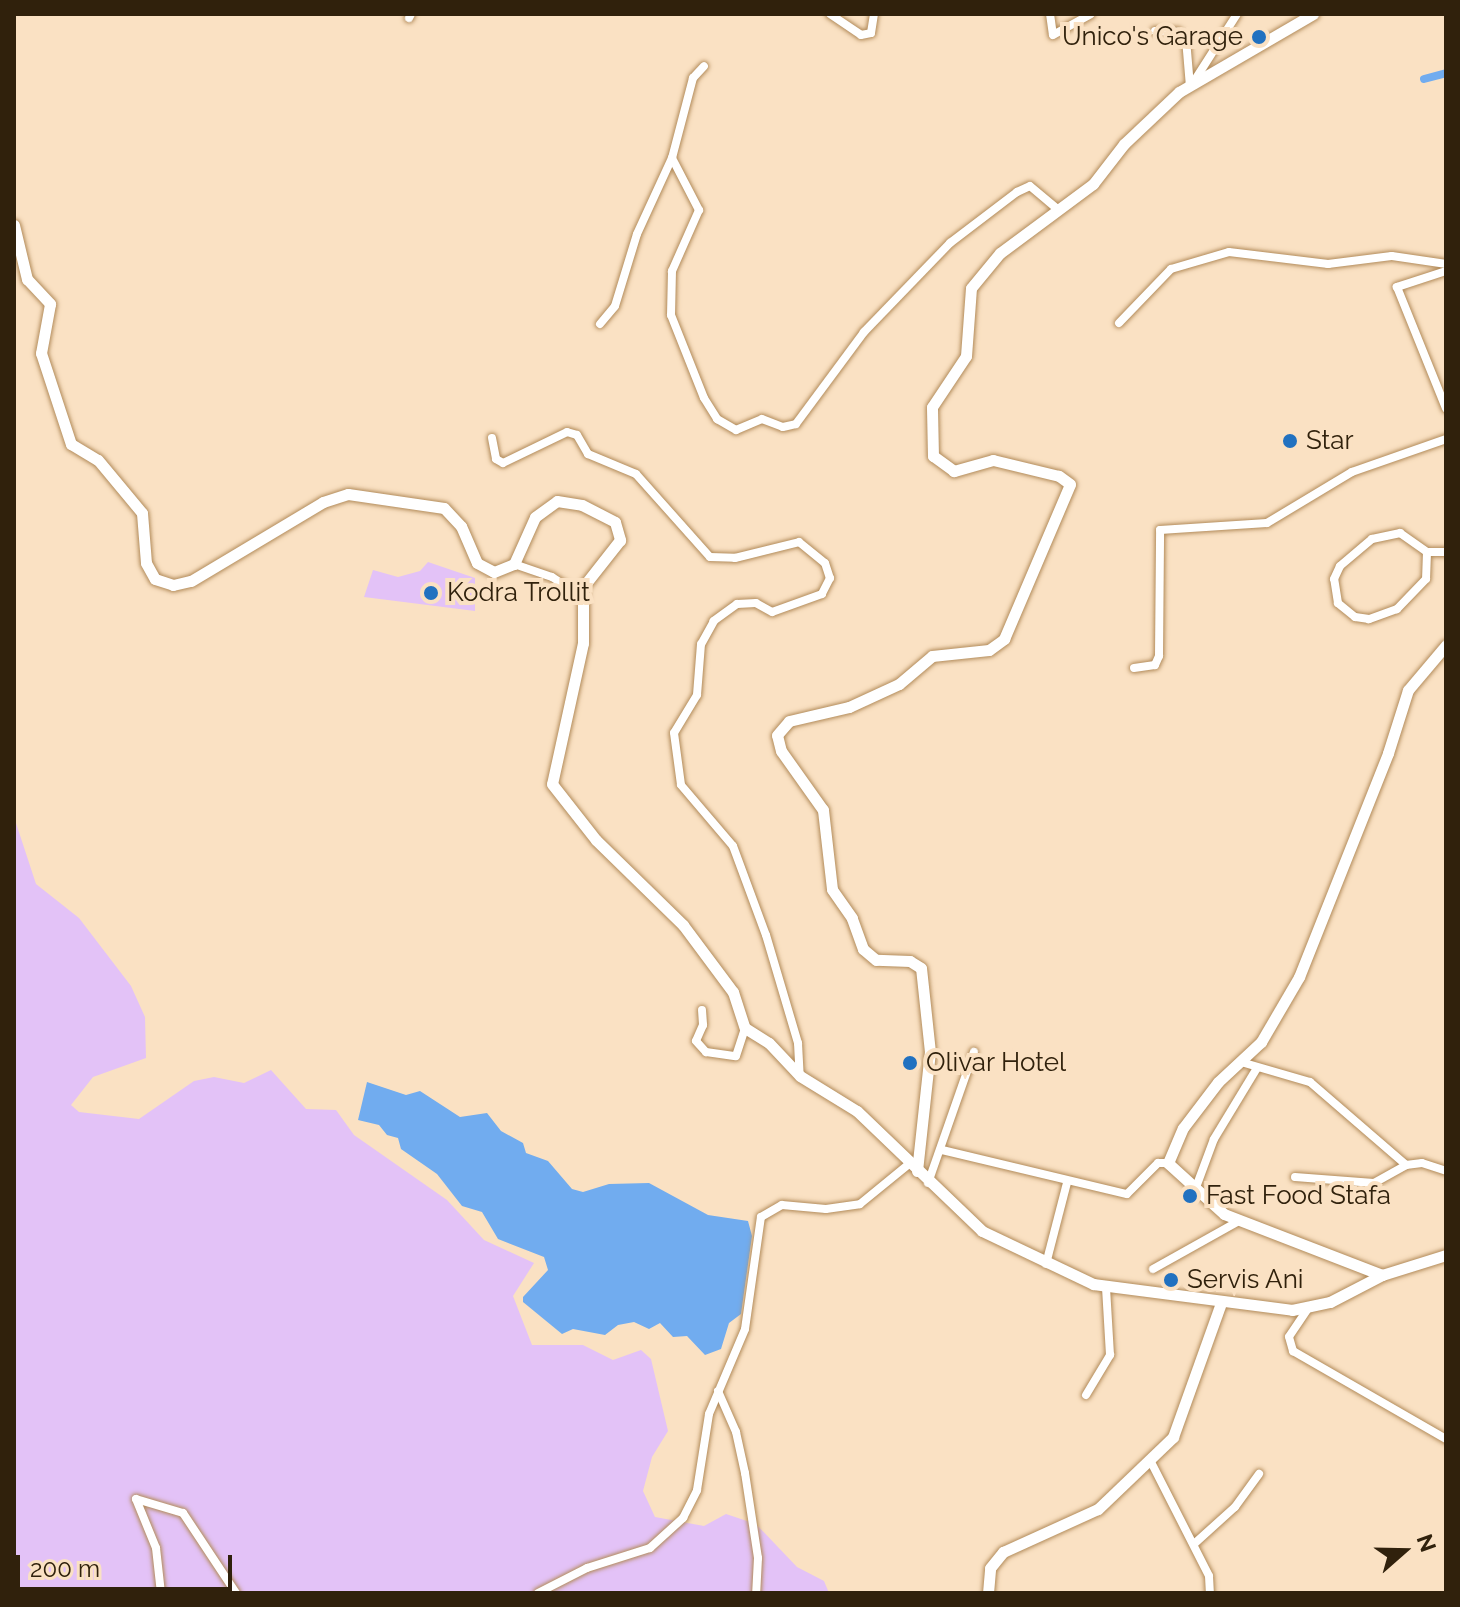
<!DOCTYPE html>
<html>
<head>
<meta charset="utf-8">
<style>
	body { margin:0 }
	#map { position:relative; width:1460px; height:1607px; overflow:hidden; background:#fae1c3; font-family:Raleway,sans-serif }
	div>[style] { position:absolute }
	[style*='--x'] { left:calc(var(--x)*1px); top:calc(var(--y)*1px); width:calc(var(--w)*1px); rotate:calc(var(--a)*1deg) }
	.green>* { inset:0; background:#e3c2f7 }
	.water>* { inset:0; background:#71acef }
	.canal>* { height:8px; margin:-4px; padding:0 4px; transform-origin:4px; border-radius:4px; background:#71acef }
	.roads { filter:drop-shadow(0 0 2px #b28b5a) drop-shadow(0 0 2px #b28b5a) }
	.street>* { height:8px; margin:-4px; padding:0 4px; transform-origin:4px; border-radius:4px; background:#fff }
	.secondary>* { height:11px; margin:-5.5px; padding:0 5.5px; transform-origin:5.5px; border-radius:5.5px; background:#fff }
	.dots>* { width:22px; height:22px; translate:-50% -50%; box-sizing:border-box; border:4px solid #fae1c3; border-radius:50% }
	span { translate:-50% -50%; white-space:nowrap; text-align:center; line-height:1.15; -webkit-text-stroke:8px #fae1c3; paint-order:stroke }
	.poi-label { font-size:26px; color:#30210c }
	.right { translate:-100% -50%; text-align:right }
	.left { translate:0 -50%; text-align:left }
	.frame { position:absolute; inset:0; border:16px solid #30210c; pointer-events:none }
	.north { position:absolute; left:1364px; top:1511px; width:80px; height:80px; -webkit-text-stroke:6px #fae1c3; paint-order:stroke; rotate:70deg; font-size:22px; font-weight:700; line-height:32px; text-align:center; color:#30210c }
	.north::after { content:''; display:block; margin:auto; width:28px; height:36px; background:#30210c; clip-path:polygon(50% 0,100% 100%,50% 72%,0 100%) }
	.scale { position:absolute; left:16px; top:1555px; width:216px; height:36px; box-sizing:border-box; border:4px solid #30210c; border-top:0; padding-left:10px; font-size:24px; line-height:28px; white-space:nowrap; color:#30210c; -webkit-text-stroke:6px #fae1c3; paint-order:stroke }
</style>
</head>
<body>
<div id="map">
	<div class="green">
		<div style="clip-path:polygon(428px 562px,475px 578px,475px 611px,364px 597px,373px 570px,398px 577px,420px 571px)"></div>
		<div style="clip-path:polygon(14px 817px,36px 884px,79px 918px,131px 986px,145px 1017px,146px 1058px,93px 1077px,71px 1105px,79px 1112px,139px 1119px,194px 1081px,214px 1077px,244px 1083px,271px 1070px,306px 1109px,336px 1110px,354px 1135px,447px 1200px,484px 1240px,534px 1263px,513px 1296px,532px 1345px,583px 1345px,613px 1360px,641px 1350px,651px 1359px,668px 1431px,652px 1457px,643px 1491px,655px 1517px,704px 1526px,726px 1514px,756px 1524px,797px 1567px,824px 1581px,829px 1593px,14px 1593px)"></div>
	</div>
	<div class="water">
		<div style="clip-path:polygon(367px 1082px,406px 1095px,420px 1091px,460px 1117px,487px 1113px,501px 1131px,523px 1143px,526px 1153px,548px 1161px,572px 1189px,583px 1192px,609px 1184px,649px 1183px,708px 1215px,748px 1221px,752px 1236px,741px 1314px,729px 1323px,721px 1349px,705px 1355px,687px 1336px,673px 1337px,660px 1323px,649px 1329px,634px 1322px,618px 1325px,605px 1335px,573px 1329px,562px 1334px,523px 1302px,523px 1297px,548px 1270px,544px 1257px,498px 1239px,482px 1212px,462px 1206px,437px 1174px,401px 1149px,398px 1138px,387px 1135px,379px 1125px,358px 1120px)"></div>
	</div>
	<div class="canal">
		<div style="--x:1424;--y:79;--w:23;--a:-15"></div>
	</div>
	<div class="roads">
		<div class="street">
			<div style="--x:830;--y:14;--w:37;--a:34"></div>
			<div style="--x:861;--y:35;--w:10;--a:-11"></div>
			<div style="--x:871;--y:33;--w:19;--a:-81"></div>
			<div style="--x:1050;--y:14;--w:21;--a:82"></div>
			<div style="--x:1053;--y:35;--w:43;--a:-28.9"></div>
			<div style="--x:409;--y:18;--w:4;--a:-63"></div>
			<div style="--x:1155;--y:31;--w:23;--a:2"></div>
			<div style="--x:1178;--y:32;--w:11;--a:41"></div>
			<div style="--x:1186;--y:39;--w:48;--a:85.2"></div>
			<div style="--x:1191;--y:86;--w:85;--a:-57.4"></div>
			<div style="--x:672;--y:158;--w:59;--a:62.6"></div>
			<div style="--x:699;--y:210;--w:67;--a:113.9"></div>
			<div style="--x:672;--y:271;--w:44;--a:91.3"></div>
			<div style="--x:671;--y:315;--w:89;--a:68.3"></div>
			<div style="--x:704;--y:398;--w:25;--a:58"></div>
			<div style="--x:717;--y:419;--w:22;--a:30"></div>
			<div style="--x:736;--y:430;--w:28;--a:-23"></div>
			<div style="--x:762;--y:419;--w:22;--a:21"></div>
			<div style="--x:783;--y:427;--w:13;--a:-13"></div>
			<div style="--x:796;--y:424;--w:114;--a:-53.5"></div>
			<div style="--x:864;--y:332;--w:124;--a:-46"></div>
			<div style="--x:950;--y:243;--w:84;--a:-37.3"></div>
			<div style="--x:1017;--y:192;--w:14;--a:-25"></div>
			<div style="--x:1030;--y:186;--w:34;--a:40"></div>
			<div style="--x:1446;--y:271;--w:52;--a:161.9"></div>
			<div style="--x:1397;--y:287;--w:131;--a:68"></div>
			<div style="--x:1119;--y:323;--w:75;--a:-46.1"></div>
			<div style="--x:1171;--y:269;--w:60;--a:-16.3"></div>
			<div style="--x:1229;--y:252;--w:100;--a:6.9"></div>
			<div style="--x:1328;--y:264;--w:64;--a:-7.1"></div>
			<div style="--x:1392;--y:256;--w:55;--a:8.4"></div>
			<div style="--x:600;--y:324;--w:23;--a:-50"></div>
			<div style="--x:615;--y:306;--w:75;--a:-73"></div>
			<div style="--x:637;--y:234;--w:84;--a:-65.3"></div>
			<div style="--x:672;--y:158;--w:83;--a:-75.3"></div>
			<div style="--x:693;--y:78;--w:16;--a:-47"></div>
			<div style="--x:492;--y:438;--w:21;--a:79"></div>
			<div style="--x:496;--y:459;--w:8;--a:30"></div>
			<div style="--x:503;--y:463;--w:71;--a:-25.8"></div>
			<div style="--x:567;--y:432;--w:10;--a:17"></div>
			<div style="--x:577;--y:435;--w:22;--a:60"></div>
			<div style="--x:588;--y:454;--w:52;--a:22.6"></div>
			<div style="--x:636;--y:474;--w:111;--a:48.3"></div>
			<div style="--x:710;--y:557;--w:25;--a:2"></div>
			<div style="--x:735;--y:558;--w:66;--a:-14"></div>
			<div style="--x:799;--y:542;--w:33;--a:39"></div>
			<div style="--x:825;--y:563;--w:16;--a:72"></div>
			<div style="--x:830;--y:578;--w:18;--a:117"></div>
			<div style="--x:822;--y:594;--w:53;--a:160.2"></div>
			<div style="--x:772;--y:612;--w:18;--a:-151"></div>
			<div style="--x:756;--y:603;--w:19;--a:177"></div>
			<div style="--x:737;--y:604;--w:29;--a:144"></div>
			<div style="--x:714;--y:621;--w:26;--a:119"></div>
			<div style="--x:701;--y:644;--w:51;--a:94.5"></div>
			<div style="--x:697;--y:695;--w:44;--a:121.2"></div>
			<div style="--x:674;--y:733;--w:52;--a:82.3"></div>
			<div style="--x:681;--y:785;--w:80;--a:49.6"></div>
			<div style="--x:733;--y:846;--w:95;--a:69.7"></div>
			<div style="--x:766;--y:935;--w:113;--a:73.5"></div>
			<div style="--x:798;--y:1043;--w:33;--a:87"></div>
			<div style="--x:1427;--y:552;--w:27;--a:92"></div>
			<div style="--x:1426;--y:579;--w:42;--a:134"></div>
			<div style="--x:1397;--y:609;--w:30;--a:160"></div>
			<div style="--x:1369;--y:619;--w:14;--a:-172"></div>
			<div style="--x:1355;--y:617;--w:22;--a:-141"></div>
			<div style="--x:1338;--y:603;--w:24;--a:-99"></div>
			<div style="--x:1334;--y:579;--w:14;--a:-65"></div>
			<div style="--x:1340;--y:566;--w:42;--a:-40.2"></div>
			<div style="--x:1372;--y:539;--w:29;--a:-12"></div>
			<div style="--x:1400;--y:533;--w:33;--a:35"></div>
			<div style="--x:1427;--y:552;--w:19;--a:0"></div>
			<div style="--x:514;--y:564;--w:40;--a:18.9"></div>
			<div style="--x:552;--y:577;--w:35;--a:33"></div>
			<div style="--x:1134;--y:668;--w:21;--a:-8"></div>
			<div style="--x:1155;--y:665;--w:10;--a:-66"></div>
			<div style="--x:1159;--y:656;--w:126;--a:-89.5"></div>
			<div style="--x:1160;--y:530;--w:107;--a:-3.7"></div>
			<div style="--x:1267;--y:523;--w:99;--a:-31"></div>
			<div style="--x:1352;--y:472;--w:100;--a:-19.3"></div>
			<div style="--x:702;--y:1010;--w:15;--a:86"></div>
			<div style="--x:703;--y:1025;--w:17;--a:114"></div>
			<div style="--x:696;--y:1041;--w:15;--a:48"></div>
			<div style="--x:706;--y:1052;--w:30;--a:8"></div>
			<div style="--x:736;--y:1056;--w:29;--a:-72"></div>
			<div style="--x:1241;--y:1062;--w:72;--a:16.2"></div>
			<div style="--x:1310;--y:1082;--w:127;--a:40.8"></div>
			<div style="--x:942;--y:1150;--w:190;--a:13.4"></div>
			<div style="--x:1127;--y:1194;--w:44;--a:-45"></div>
			<div style="--x:1158;--y:1163;--w:10;--a:0"></div>
			<div style="--x:1295;--y:1177;--w:79;--a:4.3"></div>
			<div style="--x:1374;--y:1183;--w:37;--a:-29"></div>
			<div style="--x:1406;--y:1165;--w:16;--a:-7"></div>
			<div style="--x:1422;--y:1163;--w:25;--a:18"></div>
			<div style="--x:928;--y:1183;--w:139;--a:-70.7"></div>
			<div style="--x:1195;--y:1190;--w:54;--a:-69.6"></div>
			<div style="--x:1214;--y:1139;--w:83;--a:-58.8"></div>
			<div style="--x:1046;--y:1264;--w:84;--a:-75.5"></div>
			<div style="--x:1153;--y:1269;--w:98;--a:-29.2"></div>
			<div style="--x:1307;--y:1310;--w:32;--a:124"></div>
			<div style="--x:1289;--y:1337;--w:15;--a:74"></div>
			<div style="--x:1293;--y:1351;--w:177;--a:29.9"></div>
			<div style="--x:718;--y:1391;--w:45;--a:66.3"></div>
			<div style="--x:736;--y:1432;--w:42;--a:77.6"></div>
			<div style="--x:745;--y:1473;--w:86;--a:81.3"></div>
			<div style="--x:758;--y:1558;--w:35;--a:93"></div>
			<div style="--x:1086;--y:1395;--w:47;--a:-59"></div>
			<div style="--x:1110;--y:1355;--w:68;--a:-93.4"></div>
			<div style="--x:1150;--y:1460;--w:130;--a:63"></div>
			<div style="--x:1209;--y:1576;--w:17;--a:87"></div>
			<div style="--x:136;--y:1499;--w:49;--a:16.6"></div>
			<div style="--x:183;--y:1513;--w:96;--a:56.5"></div>
			<div style="--x:136;--y:1499;--w:53;--a:67.8"></div>
			<div style="--x:156;--y:1548;--w:45;--a:83.7"></div>
			<div style="--x:1194;--y:1544;--w:55;--a:-42.1"></div>
			<div style="--x:1235;--y:1507;--w:41;--a:-54"></div>
			<div style="--x:538;--y:1593;--w:55;--a:-27"></div>
			<div style="--x:587;--y:1568;--w:66;--a:-17.6"></div>
			<div style="--x:650;--y:1548;--w:45;--a:-42.3"></div>
			<div style="--x:683;--y:1518;--w:31;--a:-63"></div>
			<div style="--x:697;--y:1490;--w:77;--a:-81"></div>
			<div style="--x:709;--y:1414;--w:92;--a:-67"></div>
			<div style="--x:745;--y:1329;--w:113;--a:-81.9"></div>
			<div style="--x:761;--y:1217;--w:24;--a:-30"></div>
			<div style="--x:782;--y:1205;--w:44;--a:5.2"></div>
			<div style="--x:826;--y:1209;--w:34;--a:-8"></div>
			<div style="--x:860;--y:1204;--w:63;--a:-39.2"></div>
		</div>
		<div class="secondary">
			<div style="--x:14;--y:225;--w:56;--a:76.5"></div>
			<div style="--x:27;--y:279;--w:34;--a:47"></div>
			<div style="--x:50;--y:304;--w:50;--a:100.4"></div>
			<div style="--x:41;--y:353;--w:96;--a:71.8"></div>
			<div style="--x:71;--y:444;--w:31;--a:31"></div>
			<div style="--x:98;--y:460;--w:69;--a:50.3"></div>
			<div style="--x:142;--y:513;--w:50;--a:85.4"></div>
			<div style="--x:146;--y:563;--w:18;--a:61"></div>
			<div style="--x:155;--y:579;--w:19;--a:18"></div>
			<div style="--x:173;--y:585;--w:18;--a:-13"></div>
			<div style="--x:191;--y:581;--w:154;--a:-30.9"></div>
			<div style="--x:323;--y:502;--w:26;--a:-18"></div>
			<div style="--x:348;--y:494;--w:97;--a:8.3"></div>
			<div style="--x:444;--y:508;--w:25;--a:47"></div>
			<div style="--x:461;--y:526;--w:40;--a:66.6"></div>
			<div style="--x:477;--y:563;--w:19;--a:28"></div>
			<div style="--x:494;--y:572;--w:22;--a:-22"></div>
			<div style="--x:514;--y:564;--w:51;--a:-65.9"></div>
			<div style="--x:535;--y:517;--w:27;--a:-36"></div>
			<div style="--x:557;--y:501;--w:25;--a:9"></div>
			<div style="--x:582;--y:505;--w:37;--a:27"></div>
			<div style="--x:615;--y:522;--w:19;--a:74"></div>
			<div style="--x:620;--y:540;--w:60;--a:128.2"></div>
			<div style="--x:583;--y:587;--w:56;--a:90"></div>
			<div style="--x:583;--y:643;--w:144;--a:102.4"></div>
			<div style="--x:552;--y:784;--w:71;--a:51.8"></div>
			<div style="--x:596;--y:840;--w:122;--a:44.3"></div>
			<div style="--x:683;--y:925;--w:84;--a:53.3"></div>
			<div style="--x:733;--y:992;--w:38;--a:72"></div>
			<div style="--x:745;--y:1028;--w:28;--a:32"></div>
			<div style="--x:769;--y:1043;--w:45;--a:46.8"></div>
			<div style="--x:800;--y:1076;--w:67;--a:31.6"></div>
			<div style="--x:857;--y:1111;--w:173;--a:43.8"></div>
			<div style="--x:982;--y:1231;--w:123;--a:25.5"></div>
			<div style="--x:1093;--y:1284;--w:201;--a:7.4"></div>
			<div style="--x:1292;--y:1310;--w:39;--a:-12"></div>
			<div style="--x:1330;--y:1302;--w:59;--a:-27.4"></div>
			<div style="--x:1382;--y:1275;--w:67;--a:-17.4"></div>
			<div style="--x:917;--y:1171;--w:120;--a:-83.8"></div>
			<div style="--x:930;--y:1052;--w:84;--a:-96.1"></div>
			<div style="--x:921;--y:968;--w:13;--a:-148"></div>
			<div style="--x:910;--y:961;--w:34;--a:-178"></div>
			<div style="--x:876;--y:960;--w:17;--a:-140"></div>
			<div style="--x:863;--y:949;--w:33;--a:-110"></div>
			<div style="--x:852;--y:918;--w:35;--a:-125"></div>
			<div style="--x:832;--y:889;--w:80;--a:-96.5"></div>
			<div style="--x:823;--y:810;--w:72;--a:-125.4"></div>
			<div style="--x:781;--y:751;--w:16;--a:-104"></div>
			<div style="--x:777;--y:735;--w:18;--a:-49"></div>
			<div style="--x:789;--y:721;--w:62;--a:-13.1"></div>
			<div style="--x:849;--y:707;--w:55;--a:-24.7"></div>
			<div style="--x:899;--y:684;--w:43;--a:-40.3"></div>
			<div style="--x:932;--y:656;--w:57;--a:-6"></div>
			<div style="--x:989;--y:650;--w:19;--a:-36"></div>
			<div style="--x:1004;--y:639;--w:168;--a:-66.9"></div>
			<div style="--x:1070;--y:484;--w:14;--a:-144"></div>
			<div style="--x:1059;--y:476;--w:68;--a:-166.4"></div>
			<div style="--x:993;--y:460;--w:41;--a:164.2"></div>
			<div style="--x:954;--y:471;--w:26;--a:-144"></div>
			<div style="--x:933;--y:456;--w:49;--a:-91.2"></div>
			<div style="--x:932;--y:407;--w:61;--a:-56.3"></div>
			<div style="--x:966;--y:356;--w:68;--a:-85.8"></div>
			<div style="--x:971;--y:288;--w:45;--a:-50.4"></div>
			<div style="--x:1000;--y:253;--w:116;--a:-36.6"></div>
			<div style="--x:1093;--y:184;--w:51;--a:-52.2"></div>
			<div style="--x:1124;--y:144;--w:76;--a:-43.4"></div>
			<div style="--x:1179;--y:92;--w:155;--a:-30.2"></div>
			<div style="--x:1382;--y:1275;--w:169;--a:-158.9"></div>
			<div style="--x:1224;--y:1214;--w:76;--a:-137.7"></div>
			<div style="--x:1168;--y:1163;--w:38;--a:-67"></div>
			<div style="--x:1183;--y:1128;--w:58;--a:-52.7"></div>
			<div style="--x:1218;--y:1082;--w:59;--a:-42.9"></div>
			<div style="--x:1261;--y:1042;--w:75;--a:-59.7"></div>
			<div style="--x:1299;--y:977;--w:241;--a:-68.3"></div>
			<div style="--x:1388;--y:753;--w:66;--a:-72.4"></div>
			<div style="--x:1408;--y:690;--w:59;--a:-49.8"></div>
			<div style="--x:988;--y:1593;--w:25;--a:-85"></div>
			<div style="--x:990;--y:1568;--w:21;--a:-51"></div>
			<div style="--x:1003;--y:1552;--w:104;--a:-24.4"></div>
			<div style="--x:1098;--y:1509;--w:104;--a:-43.8"></div>
			<div style="--x:1173;--y:1437;--w:142;--a:-70.3"></div>
		</div>
	</div>
	<div class="dots">
		<div style="left:1259px;top:37px;background:#2171c0"></div>
		<div style="left:1290px;top:441px;background:#2171c0"></div>
		<div style="left:431px;top:593px;background:#2171c0"></div>
		<div style="left:910px;top:1063px;background:#2171c0"></div>
		<div style="left:1190px;top:1196px;background:#2171c0"></div>
		<div style="left:1171px;top:1280px;background:#2171c0"></div>
	</div>
	<div class="poi-label">
		<span class="right" style="left:1243px;top:37px">Unico's Garage</span>
		<span class="left" style="left:1306px;top:441px">Star</span>
		<span class="left" style="left:447px;top:593px">Kodra Trollit</span>
		<span class="left" style="left:926px;top:1063px">Olivar Hotel</span>
		<span class="left" style="left:1206px;top:1196px">Fast Food Stafa</span>
		<span class="left" style="left:1187px;top:1280px">Servis Ani</span>
	</div>
	<div class="frame"></div>
	<div class="north">N</div>
	<div class="scale">200 m</div>
</div>
</body>
</html>
